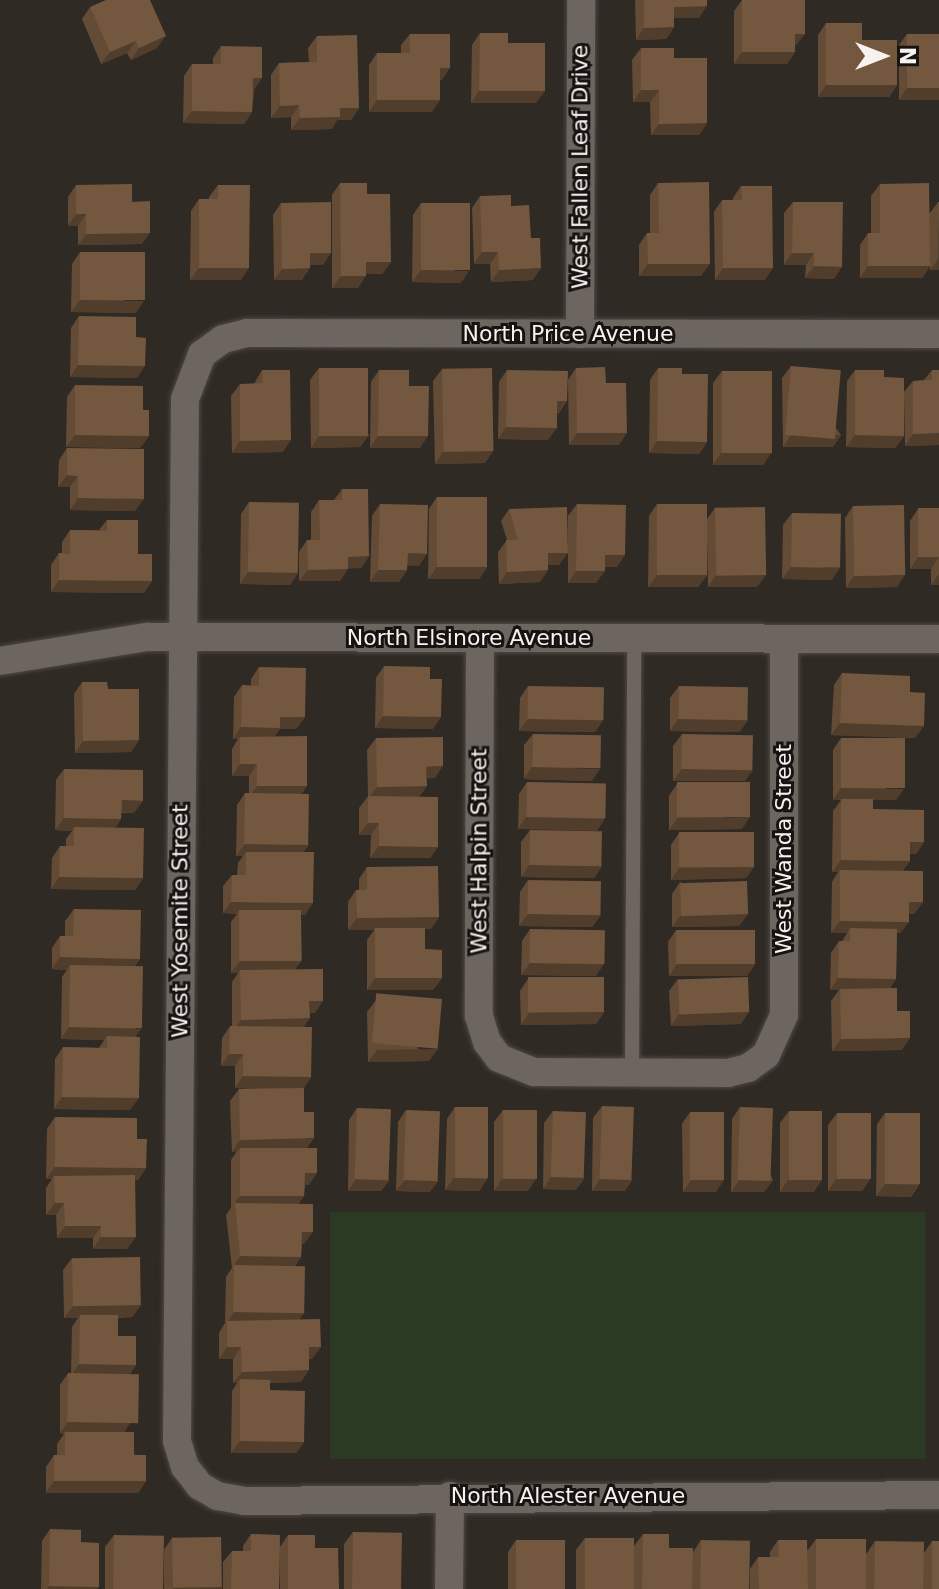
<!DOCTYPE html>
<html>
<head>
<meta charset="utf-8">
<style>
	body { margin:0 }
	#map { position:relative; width:939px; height:1589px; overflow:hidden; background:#302a25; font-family:"DejaVu Sans",sans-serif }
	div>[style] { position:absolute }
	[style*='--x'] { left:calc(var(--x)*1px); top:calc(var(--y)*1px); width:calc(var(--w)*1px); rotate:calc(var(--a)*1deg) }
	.green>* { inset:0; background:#2b3b23; transform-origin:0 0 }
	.roads { filter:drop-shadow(0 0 2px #4e4844) drop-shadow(0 0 2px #4e4844) }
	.lane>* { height:14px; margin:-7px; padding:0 7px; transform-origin:7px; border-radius:7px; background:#6c6560 }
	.street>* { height:28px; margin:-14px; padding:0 14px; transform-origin:14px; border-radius:14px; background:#6c6560 }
	.wall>* { inset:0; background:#634b36 }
	.shaded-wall>* { inset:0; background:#503d2c; transform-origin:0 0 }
	.building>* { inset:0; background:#73573f; transform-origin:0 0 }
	span { translate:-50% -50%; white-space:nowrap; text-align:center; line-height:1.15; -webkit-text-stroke:6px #161311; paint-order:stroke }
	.street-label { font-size:22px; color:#f7f2ef }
	.north { position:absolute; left:843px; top:16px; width:80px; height:80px; -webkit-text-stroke:6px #161311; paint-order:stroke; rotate:90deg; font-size:22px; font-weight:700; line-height:32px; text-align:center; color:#f7f2ef }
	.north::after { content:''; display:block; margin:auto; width:28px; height:36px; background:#f7f2ef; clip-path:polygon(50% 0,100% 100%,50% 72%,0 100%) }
</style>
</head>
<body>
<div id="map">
	<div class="green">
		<div style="left:330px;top:1212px;width:595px;height:247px"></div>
	</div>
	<div class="roads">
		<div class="lane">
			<div style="--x:632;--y:1072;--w:433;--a:-89.7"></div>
		</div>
		<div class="street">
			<div style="--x:580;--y:334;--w:334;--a:-89.8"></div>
			<div style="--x:939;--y:334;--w:692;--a:-179.92"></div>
			<div style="--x:247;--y:333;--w:25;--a:166"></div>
			<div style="--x:223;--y:339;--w:26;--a:144"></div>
			<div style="--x:202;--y:354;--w:48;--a:110.7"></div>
			<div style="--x:185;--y:399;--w:1042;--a:90.44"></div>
			<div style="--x:177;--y:1441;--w:27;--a:73"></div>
			<div style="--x:185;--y:1467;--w:24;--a:52"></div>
			<div style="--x:200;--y:1486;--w:20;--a:30"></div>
			<div style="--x:217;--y:1496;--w:27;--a:10"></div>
			<div style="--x:244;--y:1501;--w:695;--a:-0.49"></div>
			<div style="--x:480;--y:638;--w:378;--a:90.2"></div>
			<div style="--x:479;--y:1016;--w:27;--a:73"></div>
			<div style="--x:487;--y:1042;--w:20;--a:53"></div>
			<div style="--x:499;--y:1058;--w:38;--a:22"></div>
			<div style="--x:534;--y:1072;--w:194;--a:0.3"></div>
			<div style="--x:728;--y:1073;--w:21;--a:-14"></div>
			<div style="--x:748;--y:1068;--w:22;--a:-36"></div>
			<div style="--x:766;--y:1055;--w:44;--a:-65.8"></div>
			<div style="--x:784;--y:1015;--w:376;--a:-90"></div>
			<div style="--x:0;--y:661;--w:149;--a:-9.3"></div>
			<div style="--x:147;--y:637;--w:792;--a:0.14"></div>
			<div style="--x:449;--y:1589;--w:93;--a:-89.4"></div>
		</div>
	</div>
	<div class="wall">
		<div style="clip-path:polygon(635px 0,711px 0,707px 0,699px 18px,674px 18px,674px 27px,666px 39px,636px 40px)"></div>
		<div style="clip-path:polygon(742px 0,805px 0,805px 34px,796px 45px,795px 45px,795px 52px,787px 64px,734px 64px,734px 11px)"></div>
		<div style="clip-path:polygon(90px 7px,157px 48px,131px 60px,127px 53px,101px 64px,82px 19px)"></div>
		<div style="clip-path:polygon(826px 23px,862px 40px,897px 85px,889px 97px,818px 97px,818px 35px)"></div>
		<div style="clip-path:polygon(480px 33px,508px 43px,536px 103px,471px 103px,472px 45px)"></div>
		<div style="clip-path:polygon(410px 34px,442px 80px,440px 80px,432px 112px,369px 112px,369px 65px,377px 53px,401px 53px,401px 45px)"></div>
		<div style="clip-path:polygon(907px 34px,939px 34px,939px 100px,899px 100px,899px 45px)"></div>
		<div style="clip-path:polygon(317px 36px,359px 108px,351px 120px,337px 120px,332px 129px,291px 130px,291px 117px,271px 118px,271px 75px,279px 63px,309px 62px,308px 48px)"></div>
		<div style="clip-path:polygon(221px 46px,254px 90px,252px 112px,244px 124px,183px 123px,184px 76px,192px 64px,213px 64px,213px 58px)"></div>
		<div style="clip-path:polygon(641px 48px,674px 58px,707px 123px,699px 135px,651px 135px,650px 102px,633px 102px,632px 60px)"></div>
		<div style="clip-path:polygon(340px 183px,367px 194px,391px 262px,382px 274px,366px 274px,358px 288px,332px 288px,332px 195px)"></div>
		<div style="clip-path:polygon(658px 183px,701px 276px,639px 276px,639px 245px,647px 233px,650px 233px,650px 195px)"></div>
		<div style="clip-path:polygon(880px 184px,930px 213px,938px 202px,939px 270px,930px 270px,930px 219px,930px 266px,922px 278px,860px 278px,860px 245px,868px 233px,871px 233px,871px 196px)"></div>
		<div style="clip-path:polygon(76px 185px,132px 202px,142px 244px,78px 245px,78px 226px,68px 226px,68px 197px)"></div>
		<div style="clip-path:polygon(218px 185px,241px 280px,190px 280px,191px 211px,199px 199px,209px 199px,209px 197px)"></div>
		<div style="clip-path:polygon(741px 186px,765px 280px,715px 280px,714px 212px,722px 200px,733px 200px,733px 198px)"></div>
		<div style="clip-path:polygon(480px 196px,511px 206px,533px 280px,491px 282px,490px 264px,474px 264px,472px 208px)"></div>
		<div style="clip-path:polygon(793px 202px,834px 279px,805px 278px,806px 265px,784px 265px,784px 213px)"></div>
		<div style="clip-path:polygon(281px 203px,323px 265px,310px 265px,302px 280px,274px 280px,273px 215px)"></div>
		<div style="clip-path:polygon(421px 203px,461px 283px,412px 282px,413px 215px)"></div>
		<div style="clip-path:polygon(80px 252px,136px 313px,71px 312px,72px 264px)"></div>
		<div style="clip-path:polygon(79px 316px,136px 337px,137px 378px,70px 377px,71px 328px)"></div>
		<div style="clip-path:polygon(791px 366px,841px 435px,833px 447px,783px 447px,782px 378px)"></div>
		<div style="clip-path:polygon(319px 368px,369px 435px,360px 447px,311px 448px,310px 380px)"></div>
		<div style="clip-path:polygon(576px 368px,606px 383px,619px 445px,569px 445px,568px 380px)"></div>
		<div style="clip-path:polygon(658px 368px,682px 374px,707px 442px,699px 454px,649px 453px,650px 380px)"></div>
		<div style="clip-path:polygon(442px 369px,493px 451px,485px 463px,435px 464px,433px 381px)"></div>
		<div style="clip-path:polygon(262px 370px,283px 452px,232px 453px,231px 396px,240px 384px,254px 384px)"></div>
		<div style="clip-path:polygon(379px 370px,409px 386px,420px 448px,370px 448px,371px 382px)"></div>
		<div style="clip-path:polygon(507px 370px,567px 401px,559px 413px,557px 413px,548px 440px,498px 439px,499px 382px)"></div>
		<div style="clip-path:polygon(855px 370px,884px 377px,904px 392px,913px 381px,924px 380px,932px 370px,939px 370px,939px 445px,905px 446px,904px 395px,904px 436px,895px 448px,846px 447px,847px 381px)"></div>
		<div style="clip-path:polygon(722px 371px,771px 453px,763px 465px,713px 465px,713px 383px)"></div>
		<div style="clip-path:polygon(75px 385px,143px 410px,149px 436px,140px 448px,66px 447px,67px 397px)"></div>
		<div style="clip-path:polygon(67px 448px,135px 511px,70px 510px,70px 487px,58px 487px,59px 460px)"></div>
		<div style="clip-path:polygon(342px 489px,369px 556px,361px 568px,348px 568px,340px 581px,299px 581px,299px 552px,307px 540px,311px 540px,311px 512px,319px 500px,334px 500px)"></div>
		<div style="clip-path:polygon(437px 497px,487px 567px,479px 579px,428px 579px,429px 509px)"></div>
		<div style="clip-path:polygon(249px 502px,298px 573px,290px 585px,240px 584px,241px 514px)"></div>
		<div style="clip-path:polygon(380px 504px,419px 566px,407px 565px,407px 570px,399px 582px,370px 582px,372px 516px)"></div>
		<div style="clip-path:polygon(577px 504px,617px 567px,605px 567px,596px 583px,568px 583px,568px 516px)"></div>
		<div style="clip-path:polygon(657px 504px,707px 519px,715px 508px,757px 587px,708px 587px,707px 542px,707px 575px,698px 587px,648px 587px,649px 516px)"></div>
		<div style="clip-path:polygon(853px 506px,897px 587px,846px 588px,845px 518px)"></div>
		<div style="clip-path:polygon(939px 508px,939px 585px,931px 585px,931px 569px,910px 569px,910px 521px,918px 509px)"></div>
		<div style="clip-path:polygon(509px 509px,559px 565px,548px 565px,548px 570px,540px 582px,499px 584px,498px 552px,507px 540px,501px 521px)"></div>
		<div style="clip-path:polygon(792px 513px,832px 580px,782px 579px,783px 525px)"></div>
		<div style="clip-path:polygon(107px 520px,138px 554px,152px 581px,144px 593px,51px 592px,51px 565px,59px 553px,62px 553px,62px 542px,70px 530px,99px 530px)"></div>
		<div style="clip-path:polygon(384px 666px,430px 679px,433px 729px,375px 728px,376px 678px)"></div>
		<div style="clip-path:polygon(259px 667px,305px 717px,296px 729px,280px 729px,274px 737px,302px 794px,305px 915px,301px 915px,302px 960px,295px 969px,315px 1013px,310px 1013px,310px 1018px,304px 1026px,311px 1077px,304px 1088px,304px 1112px,308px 1148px,309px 1185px,305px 1185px,304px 1196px,298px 1204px,304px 1244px,302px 1244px,301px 1257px,295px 1266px,304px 1313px,299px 1320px,312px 1359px,309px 1359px,301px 1382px,270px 1383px,270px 1390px,304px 1442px,296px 1453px,231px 1453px,232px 1391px,237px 1383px,233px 1383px,233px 1359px,219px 1359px,219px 1333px,225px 1323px,226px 1277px,232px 1268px,226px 1215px,231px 1208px,231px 1160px,237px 1151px,232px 1152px,230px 1101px,239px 1089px,261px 1089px,235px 1088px,235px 1066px,221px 1066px,222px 1038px,230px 1026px,232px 1026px,232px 982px,238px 973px,231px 973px,231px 922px,237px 914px,223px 913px,223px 886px,232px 875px,237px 875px,238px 863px,243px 856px,236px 856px,237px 805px,245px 793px,249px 793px,249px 776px,232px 776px,232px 749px,238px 739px,233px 739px,234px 697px,242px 685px,251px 686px,251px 679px)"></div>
		<div style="clip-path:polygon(842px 673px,910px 692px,915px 738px,831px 735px,834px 685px)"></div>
		<div style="clip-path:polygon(82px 682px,108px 689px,139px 740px,131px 752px,75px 753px,74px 694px)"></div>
		<div style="clip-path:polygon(528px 686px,603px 720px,595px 732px,519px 731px,520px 698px)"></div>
		<div style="clip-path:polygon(679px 686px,740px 732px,670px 731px,670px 698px)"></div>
		<div style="clip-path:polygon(533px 734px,592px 781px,524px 779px,524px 745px)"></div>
		<div style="clip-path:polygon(682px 734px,745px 781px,673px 781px,673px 746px)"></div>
		<div style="clip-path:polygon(376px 738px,435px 778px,426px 778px,427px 786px,419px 797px,438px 847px,430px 858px,370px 858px,371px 835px,359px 835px,359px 808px,368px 796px,367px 750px)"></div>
		<div style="clip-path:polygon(841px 738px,896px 800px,873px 800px,873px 809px,924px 842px,916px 854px,910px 854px,910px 861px,903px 870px,923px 902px,914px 914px,909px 914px,909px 922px,900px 933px,897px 933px,896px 979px,890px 988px,897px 1011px,902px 1050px,832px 1051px,831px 1001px,839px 990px,830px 990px,831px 953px,839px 941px,842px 941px,847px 933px,831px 933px,832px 882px,838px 872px,832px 872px,833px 811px,841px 800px,833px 800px,833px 750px)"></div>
		<div style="clip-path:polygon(64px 769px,134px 813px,121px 813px,121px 819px,115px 828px,143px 878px,135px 890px,51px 889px,52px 858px,60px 846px,66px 846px,66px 839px,72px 831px,55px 830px,56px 780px)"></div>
		<div style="clip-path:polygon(527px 782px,605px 819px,518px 829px,519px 794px)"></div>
		<div style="clip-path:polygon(677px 784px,742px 829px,669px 830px,669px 796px)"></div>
		<div style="clip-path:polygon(530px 830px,602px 866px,594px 878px,521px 877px,521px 842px)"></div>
		<div style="clip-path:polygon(679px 833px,754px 867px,746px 878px,671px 880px,671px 845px)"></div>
		<div style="clip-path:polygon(367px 867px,439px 917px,431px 929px,425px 929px,425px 949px,442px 978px,433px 990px,367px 990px,367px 940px,374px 930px,348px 930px,348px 902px,356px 890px,359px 890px,359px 879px)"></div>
		<div style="clip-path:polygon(528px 880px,601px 915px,592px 927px,519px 926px,520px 892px)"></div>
		<div style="clip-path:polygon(680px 882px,748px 914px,739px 926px,672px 927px,672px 894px)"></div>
		<div style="clip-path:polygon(74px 909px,140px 959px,135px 966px,136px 1037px,130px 1110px,54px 1109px,55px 1059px,63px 1047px,99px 1048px,104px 1040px,61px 1039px,62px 977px,67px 970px,52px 969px,52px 948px,60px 936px,65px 936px,65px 921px)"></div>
		<div style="clip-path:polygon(530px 929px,596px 976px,521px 975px,522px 941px)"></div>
		<div style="clip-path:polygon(676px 930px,755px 964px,747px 976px,669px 976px,668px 942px)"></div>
		<div style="clip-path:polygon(528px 979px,604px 1012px,596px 1024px,521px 1025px,520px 991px)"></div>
		<div style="clip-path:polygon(678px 979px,741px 1024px,671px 1026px,669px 991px)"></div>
		<div style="clip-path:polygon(376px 1000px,429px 1061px,368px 1062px,367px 1012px)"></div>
		<div style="clip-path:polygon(602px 1106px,625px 1191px,592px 1191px,593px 1118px)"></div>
		<div style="clip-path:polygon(455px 1107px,487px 1179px,479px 1191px,445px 1190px,447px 1119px)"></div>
		<div style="clip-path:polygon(740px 1107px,773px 1180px,764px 1192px,731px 1192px,732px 1119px)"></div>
		<div style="clip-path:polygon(357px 1108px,381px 1191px,348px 1191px,349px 1120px)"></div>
		<div style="clip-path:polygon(406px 1110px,430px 1192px,396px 1191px,398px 1122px)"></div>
		<div style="clip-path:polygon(503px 1110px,528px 1191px,494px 1191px,494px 1122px)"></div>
		<div style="clip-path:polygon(553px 1111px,576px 1190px,543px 1189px,544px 1123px)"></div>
		<div style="clip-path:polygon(789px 1111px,814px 1192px,780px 1192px,780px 1123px)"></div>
		<div style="clip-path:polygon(690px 1112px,716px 1192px,683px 1192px,682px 1124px)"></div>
		<div style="clip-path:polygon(837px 1113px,870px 1179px,862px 1191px,828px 1191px,828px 1125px)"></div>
		<div style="clip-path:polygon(885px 1113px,919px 1185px,911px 1197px,876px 1196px,877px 1124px)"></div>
		<div style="clip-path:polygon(55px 1117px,137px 1139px,146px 1168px,138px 1180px,135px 1180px,127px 1249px,93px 1249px,93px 1238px,57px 1238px,56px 1215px,46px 1215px,46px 1188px,52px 1179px,46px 1179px,47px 1129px)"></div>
		<div style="clip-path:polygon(72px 1258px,141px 1305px,132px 1317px,118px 1318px,118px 1336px,136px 1365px,130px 1374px,125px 1432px,146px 1481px,138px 1493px,46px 1493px,46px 1467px,54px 1455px,57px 1455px,57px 1444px,64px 1434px,60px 1433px,60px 1385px,68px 1373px,71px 1373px,72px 1327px,78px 1318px,64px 1318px,63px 1270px)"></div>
		<div style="clip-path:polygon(50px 1529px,81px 1542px,97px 1589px,41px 1589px,42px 1541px)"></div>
		<div style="clip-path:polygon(353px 1532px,402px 1589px,344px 1589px,344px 1544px)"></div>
		<div style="clip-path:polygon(251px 1534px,280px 1547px,288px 1535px,315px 1548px,339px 1589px,280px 1589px,280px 1550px,279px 1589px,223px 1589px,223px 1562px,232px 1551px,243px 1551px,243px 1546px)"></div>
		<div style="clip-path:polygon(643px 1534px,669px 1548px,693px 1552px,701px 1540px,749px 1589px,634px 1589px,634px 1546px)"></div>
		<div style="clip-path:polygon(114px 1535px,163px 1589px,105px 1589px,105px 1547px)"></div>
		<div style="clip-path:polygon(172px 1538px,222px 1587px,220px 1589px,164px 1589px,164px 1550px)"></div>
		<div style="clip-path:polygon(585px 1538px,633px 1589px,576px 1589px,576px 1550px)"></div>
		<div style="clip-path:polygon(816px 1539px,867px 1553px,875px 1541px,924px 1553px,932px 1541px,939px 1589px,750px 1589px,750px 1569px,758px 1557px,770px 1557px,770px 1552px,778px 1540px,807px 1551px)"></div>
		<div style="clip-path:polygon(516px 1540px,565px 1589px,508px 1589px,508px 1552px)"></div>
	</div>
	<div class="shaded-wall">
		<div style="clip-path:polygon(707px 6px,699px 18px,665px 18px,674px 7px)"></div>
		<div style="clip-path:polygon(674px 27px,666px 39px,636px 40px,644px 28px)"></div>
		<div style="clip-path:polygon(795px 34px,805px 34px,796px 45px,787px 45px)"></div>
		<div style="clip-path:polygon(166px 36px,157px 48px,131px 60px,139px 48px)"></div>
		<div style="clip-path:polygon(136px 41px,127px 53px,101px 64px,110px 52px)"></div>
		<div style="clip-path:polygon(742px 52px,795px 52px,787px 64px,734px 64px)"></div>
		<div style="clip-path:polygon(440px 68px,450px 68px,442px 80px,432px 80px)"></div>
		<div style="clip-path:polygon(253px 78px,262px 78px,254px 90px,245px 90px)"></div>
		<div style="clip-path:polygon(826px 85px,897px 85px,889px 97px,818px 97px)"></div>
		<div style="clip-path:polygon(907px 88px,939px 88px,939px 100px,899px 100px)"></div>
		<div style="clip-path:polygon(641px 90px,659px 90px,650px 102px,633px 102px)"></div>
		<div style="clip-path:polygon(479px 91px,545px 91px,536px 103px,471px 103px)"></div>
		<div style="clip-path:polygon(377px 100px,440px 100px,432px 112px,369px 112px)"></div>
		<div style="clip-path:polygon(299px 105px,291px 117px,271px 118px,280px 106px)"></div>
		<div style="clip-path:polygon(340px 108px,359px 108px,351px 120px,337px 120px,332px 129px,291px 130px,300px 118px)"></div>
		<div style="clip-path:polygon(192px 111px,252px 112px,244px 124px,183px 123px)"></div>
		<div style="clip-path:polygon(707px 123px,699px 135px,651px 135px,659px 124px)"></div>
		<div style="clip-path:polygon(76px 214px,86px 214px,78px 226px,68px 226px)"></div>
		<div style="clip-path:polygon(150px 233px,142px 244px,78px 245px,86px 234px)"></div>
		<div style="clip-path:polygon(482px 252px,498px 252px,490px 264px,474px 264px)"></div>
		<div style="clip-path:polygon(310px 253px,331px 253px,323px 265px,302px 265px)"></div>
		<div style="clip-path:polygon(792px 253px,814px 253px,806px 265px,784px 265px)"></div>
		<div style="clip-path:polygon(939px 258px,939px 270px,930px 270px)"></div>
		<div style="clip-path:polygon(366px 262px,391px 262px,382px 274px,357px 274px)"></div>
		<div style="clip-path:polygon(648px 264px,710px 264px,701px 276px,639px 276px)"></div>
		<div style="clip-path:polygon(814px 266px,842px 267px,834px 279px,805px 278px)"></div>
		<div style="clip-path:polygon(868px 266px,930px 266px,922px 278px,860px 278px)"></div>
		<div style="clip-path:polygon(199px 268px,249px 268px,241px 280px,190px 280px)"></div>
		<div style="clip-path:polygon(310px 268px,302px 280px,274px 280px,282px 269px)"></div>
		<div style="clip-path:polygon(541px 268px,533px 280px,491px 282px,499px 270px)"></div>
		<div style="clip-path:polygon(723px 268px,773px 268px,765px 280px,715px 280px)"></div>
		<div style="clip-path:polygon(421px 270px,469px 271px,461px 283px,412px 282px)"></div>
		<div style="clip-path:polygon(341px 276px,366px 276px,358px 288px,332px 288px)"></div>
		<div style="clip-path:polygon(80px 300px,144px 301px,136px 313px,71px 312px)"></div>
		<div style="clip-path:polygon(78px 365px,145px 366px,137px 378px,70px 377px)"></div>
		<div style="clip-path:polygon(557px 401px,567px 401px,559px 413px,548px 413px)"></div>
		<div style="clip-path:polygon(506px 427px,557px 428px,548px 440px,498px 439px)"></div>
		<div style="clip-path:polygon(577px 433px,627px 433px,619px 445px,569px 445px)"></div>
		<div style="clip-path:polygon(939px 433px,939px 445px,905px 446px,913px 434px)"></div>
		<div style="clip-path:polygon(75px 435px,149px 436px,140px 448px,66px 447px)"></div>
		<div style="clip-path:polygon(369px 435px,360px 447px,311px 448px,319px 436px)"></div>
		<div style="clip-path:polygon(791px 435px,841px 435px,833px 447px,783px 447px)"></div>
		<div style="clip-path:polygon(855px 435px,904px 436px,895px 448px,846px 447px)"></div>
		<div style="clip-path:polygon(378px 436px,428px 436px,420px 448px,370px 448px)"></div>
		<div style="clip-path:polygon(291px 440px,283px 452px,232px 453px,240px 441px)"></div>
		<div style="clip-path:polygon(657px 441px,707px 442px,699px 454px,649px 453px)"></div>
		<div style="clip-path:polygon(493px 451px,485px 463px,435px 464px,443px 452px)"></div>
		<div style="clip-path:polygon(721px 453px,771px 453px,763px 465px,713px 465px)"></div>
		<div style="clip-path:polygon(67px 475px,78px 476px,70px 487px,58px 487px)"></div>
		<div style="clip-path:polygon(78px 498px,144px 499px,135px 511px,70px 510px)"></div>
		<div style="clip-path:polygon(408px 553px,427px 554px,419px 566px,399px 565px)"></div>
		<div style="clip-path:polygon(548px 553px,568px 553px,559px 565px,540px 565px)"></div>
		<div style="clip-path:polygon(605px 555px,625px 555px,617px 567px,596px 567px)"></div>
		<div style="clip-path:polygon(369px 556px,361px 568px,340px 569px,348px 557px)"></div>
		<div style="clip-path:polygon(918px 557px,939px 557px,931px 569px,910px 569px)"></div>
		<div style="clip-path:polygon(437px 567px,487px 567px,479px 579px,428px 579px)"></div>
		<div style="clip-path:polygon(791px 567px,840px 568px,832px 580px,782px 579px)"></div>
		<div style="clip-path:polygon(348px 569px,340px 581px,299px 581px,308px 570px)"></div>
		<div style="clip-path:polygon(378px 570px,407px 570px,399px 582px,370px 582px)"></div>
		<div style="clip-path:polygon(548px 570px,540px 582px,499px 584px,507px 572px)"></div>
		<div style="clip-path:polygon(576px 571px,605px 571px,596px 583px,568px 583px)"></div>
		<div style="clip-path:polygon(248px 572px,298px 573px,290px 585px,240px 584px)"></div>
		<div style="clip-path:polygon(939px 574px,939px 585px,931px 585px)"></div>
		<div style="clip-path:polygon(657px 575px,707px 575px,698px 587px,648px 587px)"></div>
		<div style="clip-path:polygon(716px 575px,766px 575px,757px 587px,708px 587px)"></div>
		<div style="clip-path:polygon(905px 575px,897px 587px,846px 588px,854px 576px)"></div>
		<div style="clip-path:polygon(59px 580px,152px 581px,144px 593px,51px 592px)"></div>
		<div style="clip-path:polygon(383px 716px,441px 717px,433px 729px,375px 728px)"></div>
		<div style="clip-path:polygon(280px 717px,305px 717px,296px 729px,280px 729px,272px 740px,240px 737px,238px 739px,233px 739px,241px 727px)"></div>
		<div style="clip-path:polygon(528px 719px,603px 720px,595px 732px,519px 731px)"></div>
		<div style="clip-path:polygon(678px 719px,748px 720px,740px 732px,670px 731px)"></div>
		<div style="clip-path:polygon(840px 723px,924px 726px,915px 738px,831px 735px)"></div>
		<div style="clip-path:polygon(139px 740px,131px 752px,75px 753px,83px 741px)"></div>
		<div style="clip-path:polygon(240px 764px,257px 764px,249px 776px,232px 776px)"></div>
		<div style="clip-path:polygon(443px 766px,435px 778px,418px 779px,426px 767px)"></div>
		<div style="clip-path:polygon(532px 767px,600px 769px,592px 781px,524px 779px)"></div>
		<div style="clip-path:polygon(682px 769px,753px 770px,745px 781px,673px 781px)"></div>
		<div style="clip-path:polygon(257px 786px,307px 786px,299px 798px,249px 798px)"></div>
		<div style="clip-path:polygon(427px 786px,418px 798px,368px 799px,377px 787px)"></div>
		<div style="clip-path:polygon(841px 788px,904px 789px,896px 800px,833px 800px)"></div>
		<div style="clip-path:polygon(122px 800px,143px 801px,134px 813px,113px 812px)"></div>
		<div style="clip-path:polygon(526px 817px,605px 819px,597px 831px,518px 829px)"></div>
		<div style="clip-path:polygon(750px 817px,742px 829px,669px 830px,678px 818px)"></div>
		<div style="clip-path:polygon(64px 818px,121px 819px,113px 831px,74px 827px,72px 831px,55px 830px)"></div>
		<div style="clip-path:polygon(368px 823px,379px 823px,371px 835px,359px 835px)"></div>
		<div style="clip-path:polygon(910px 842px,924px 842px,916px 854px,902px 854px)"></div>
		<div style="clip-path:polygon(245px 844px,309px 845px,300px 857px,246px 852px,243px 856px,236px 856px)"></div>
		<div style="clip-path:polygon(379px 846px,438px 847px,430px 858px,370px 858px)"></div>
		<div style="clip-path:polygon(841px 860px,910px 861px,901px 873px,840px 870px,838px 872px,832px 872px)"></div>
		<div style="clip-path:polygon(529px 865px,602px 866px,594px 878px,521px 877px)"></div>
		<div style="clip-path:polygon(754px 867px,746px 878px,671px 880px,679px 868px)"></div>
		<div style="clip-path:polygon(59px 877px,143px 878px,135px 890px,51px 889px)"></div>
		<div style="clip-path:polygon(231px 902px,313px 903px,305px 915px,239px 914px,239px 910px,237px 914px,223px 913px)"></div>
		<div style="clip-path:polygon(909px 902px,923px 902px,914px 914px,900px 914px)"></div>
		<div style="clip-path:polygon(528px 914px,601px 915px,592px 927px,519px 926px)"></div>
		<div style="clip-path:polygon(748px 914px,739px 926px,672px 927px,681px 915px)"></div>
		<div style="clip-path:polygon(439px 917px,431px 929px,375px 930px,375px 928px,374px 930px,348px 930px,357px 918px)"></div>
		<div style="clip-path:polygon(840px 921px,909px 922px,900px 933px,850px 933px,850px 928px,847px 933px,831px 933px)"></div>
		<div style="clip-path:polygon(60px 957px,140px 959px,131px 971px,70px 965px,67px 970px,52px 969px)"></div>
		<div style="clip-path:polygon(302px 960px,293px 972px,240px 970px,238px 973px,231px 973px,240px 961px)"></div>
		<div style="clip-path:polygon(530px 963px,604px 964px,596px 976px,521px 975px)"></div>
		<div style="clip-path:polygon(677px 964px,755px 964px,747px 976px,669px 976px)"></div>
		<div style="clip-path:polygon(375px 978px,442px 978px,433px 990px,367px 990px)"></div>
		<div style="clip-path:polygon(838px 978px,896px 979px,888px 991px,830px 990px)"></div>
		<div style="clip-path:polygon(309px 1001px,323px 1001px,315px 1013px,301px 1013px)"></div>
		<div style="clip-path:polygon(604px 1012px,596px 1024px,521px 1025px,529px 1013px)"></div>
		<div style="clip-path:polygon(749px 1012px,741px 1024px,671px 1026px,679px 1014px)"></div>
		<div style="clip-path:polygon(310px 1018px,301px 1030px,233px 1031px,241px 1020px)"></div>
		<div style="clip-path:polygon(69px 1027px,141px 1029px,133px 1041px,107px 1036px,104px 1040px,61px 1039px)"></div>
		<div style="clip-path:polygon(910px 1038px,902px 1050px,832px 1051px,841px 1039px)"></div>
		<div style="clip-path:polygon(438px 1049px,429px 1061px,368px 1062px,377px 1050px)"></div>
		<div style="clip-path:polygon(229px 1054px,243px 1054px,235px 1066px,221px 1066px)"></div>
		<div style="clip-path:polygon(243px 1076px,311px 1077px,303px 1089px,235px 1088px)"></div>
		<div style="clip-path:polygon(62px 1097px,139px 1098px,130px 1110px,54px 1109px)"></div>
		<div style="clip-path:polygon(314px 1138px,306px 1150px,240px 1148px,237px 1151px,232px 1152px,240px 1140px)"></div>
		<div style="clip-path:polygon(55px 1167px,146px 1168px,138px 1180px,54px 1179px,54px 1176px,52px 1179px,46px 1179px)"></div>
		<div style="clip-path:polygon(305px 1173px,317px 1173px,309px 1185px,296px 1185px)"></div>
		<div style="clip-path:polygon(551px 1177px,585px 1178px,576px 1190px,543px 1189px)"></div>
		<div style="clip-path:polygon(454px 1178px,487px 1179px,479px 1191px,445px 1190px)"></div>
		<div style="clip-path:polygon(356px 1179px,390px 1180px,381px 1191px,348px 1191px)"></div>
		<div style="clip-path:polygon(502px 1179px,536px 1179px,528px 1191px,494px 1191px)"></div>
		<div style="clip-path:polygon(600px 1179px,633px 1179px,625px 1191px,592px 1191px)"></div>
		<div style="clip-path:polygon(836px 1179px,870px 1179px,862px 1191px,828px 1191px)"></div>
		<div style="clip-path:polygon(405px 1180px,439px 1180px,430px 1192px,396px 1191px)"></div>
		<div style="clip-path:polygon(691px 1180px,724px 1180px,716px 1192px,683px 1192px)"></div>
		<div style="clip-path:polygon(739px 1180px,773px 1180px,764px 1192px,731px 1192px)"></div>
		<div style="clip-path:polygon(788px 1180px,822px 1180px,814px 1192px,780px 1192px)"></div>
		<div style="clip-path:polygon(885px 1184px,919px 1185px,911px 1197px,876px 1196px)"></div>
		<div style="clip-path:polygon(240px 1196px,304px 1196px,296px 1208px,235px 1203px,231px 1208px)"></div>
		<div style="clip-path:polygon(55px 1203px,64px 1203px,56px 1215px,46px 1215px)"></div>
		<div style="clip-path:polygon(65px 1226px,101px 1226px,93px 1238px,57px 1238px)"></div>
		<div style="clip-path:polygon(302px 1232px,313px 1232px,304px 1244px,293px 1244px)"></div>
		<div style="clip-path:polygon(101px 1237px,136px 1237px,127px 1249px,93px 1249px)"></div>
		<div style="clip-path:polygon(240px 1256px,301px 1257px,293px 1269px,234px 1265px,232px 1268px)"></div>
		<div style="clip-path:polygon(141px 1305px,132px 1317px,80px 1318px,80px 1315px,78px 1318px,64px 1318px,73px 1306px)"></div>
		<div style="clip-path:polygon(234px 1312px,304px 1313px,296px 1325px,227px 1322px)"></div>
		<div style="clip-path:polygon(227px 1347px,241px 1347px,233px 1359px,219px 1359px)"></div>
		<div style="clip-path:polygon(309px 1347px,321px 1347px,312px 1359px,300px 1359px)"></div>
		<div style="clip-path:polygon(79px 1364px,136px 1365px,127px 1377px,71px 1376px)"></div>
		<div style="clip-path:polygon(309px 1370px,301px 1382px,240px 1383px,240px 1379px,237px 1383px,233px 1383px,242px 1372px)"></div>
		<div style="clip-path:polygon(68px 1422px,131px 1422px,123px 1434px,60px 1433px)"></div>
		<div style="clip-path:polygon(240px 1441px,304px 1442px,296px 1453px,231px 1453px)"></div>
		<div style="clip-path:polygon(54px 1481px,146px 1481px,138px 1493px,46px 1493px)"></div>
		<div style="clip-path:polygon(49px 1586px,99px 1587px,97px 1589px,47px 1589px)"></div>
		<div style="left:173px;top:1587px;width:49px;height:3px"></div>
	</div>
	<div class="building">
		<div style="clip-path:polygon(106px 0,150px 0,166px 36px,139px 48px,136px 41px,110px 52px,90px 7px)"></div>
		<div style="clip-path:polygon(644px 0,707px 0,707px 6px,674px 7px,674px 27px,644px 28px)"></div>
		<div style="clip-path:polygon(742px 0,805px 0,805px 34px,795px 34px,795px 52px,742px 52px)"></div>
		<div style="clip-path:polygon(826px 23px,862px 23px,862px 40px,897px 40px,897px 85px,826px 85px)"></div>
		<div style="clip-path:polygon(480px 33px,508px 33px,508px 43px,545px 43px,545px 91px,479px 91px)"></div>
		<div style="clip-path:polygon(410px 34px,450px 34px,450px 68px,440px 68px,440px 100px,377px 100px,377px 53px,410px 53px)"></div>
		<div style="left:907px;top:34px;width:32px;height:54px"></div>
		<div style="clip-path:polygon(357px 35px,359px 108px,340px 108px,340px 117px,300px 118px,299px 105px,280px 106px,279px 63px,317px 62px,317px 36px)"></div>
		<div style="clip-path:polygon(221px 46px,262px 47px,262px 78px,253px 78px,252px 112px,192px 111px,192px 64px,221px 64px)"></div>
		<div style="clip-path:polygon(641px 48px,674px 48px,674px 58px,707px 58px,707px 123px,659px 124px,659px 90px,641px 90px)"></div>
		<div style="clip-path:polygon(709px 182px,710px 264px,648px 264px,647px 233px,659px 233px,658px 183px)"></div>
		<div style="clip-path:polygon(340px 183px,367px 183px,367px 194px,390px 194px,391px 262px,366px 262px,366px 276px,341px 276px)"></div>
		<div style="clip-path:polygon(929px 183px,930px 266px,868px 266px,868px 233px,880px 233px,880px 184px)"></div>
		<div style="clip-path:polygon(132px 184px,132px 202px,150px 201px,150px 233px,86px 234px,86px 214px,76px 214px,76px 185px)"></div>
		<div style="clip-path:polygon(218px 185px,250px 185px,249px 268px,199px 268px,199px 199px,218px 199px)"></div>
		<div style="clip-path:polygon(741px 186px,772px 186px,773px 268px,723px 268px,722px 200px,742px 200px)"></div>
		<div style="clip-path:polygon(511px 195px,511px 206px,529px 205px,531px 238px,540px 238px,541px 268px,499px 270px,498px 252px,482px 252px,480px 196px)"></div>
		<div style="clip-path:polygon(331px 202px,331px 253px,310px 253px,310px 268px,282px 269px,281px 203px)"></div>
		<div style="clip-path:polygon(793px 202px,843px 202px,842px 267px,814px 266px,814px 253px,792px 253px)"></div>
		<div style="clip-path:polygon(938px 202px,939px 202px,939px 258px)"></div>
		<div style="left:421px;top:203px;width:49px;height:67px"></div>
		<div style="left:80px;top:252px;width:65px;height:48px"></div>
		<div style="clip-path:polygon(79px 316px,136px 317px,136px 337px,146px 338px,145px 366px,78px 365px)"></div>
		<div style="left:791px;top:366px;width:50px;height:69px;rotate:5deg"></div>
		<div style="clip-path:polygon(605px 367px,606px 383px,626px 383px,627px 433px,577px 433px,576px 368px)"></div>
		<div style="left:319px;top:368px;width:49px;height:68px"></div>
		<div style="left:492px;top:368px;width:83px;height:50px;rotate:89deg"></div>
		<div style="clip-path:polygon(658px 368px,682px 368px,682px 374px,708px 374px,707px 442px,657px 441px)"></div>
		<div style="clip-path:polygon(262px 370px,290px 370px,291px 440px,240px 441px,240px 384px,263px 383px)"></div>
		<div style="clip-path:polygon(379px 370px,409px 370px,409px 386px,429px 386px,428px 436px,378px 436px)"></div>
		<div style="clip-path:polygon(507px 370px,568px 371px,567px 401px,557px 401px,557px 428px,506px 427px)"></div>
		<div style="clip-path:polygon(855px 370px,884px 370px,884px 377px,904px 378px,904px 436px,855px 435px)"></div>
		<div style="clip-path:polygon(932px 370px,939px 370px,939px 433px,913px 434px,913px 381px,932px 380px)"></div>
		<div style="left:722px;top:371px;width:50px;height:82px"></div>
		<div style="clip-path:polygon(75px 385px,143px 386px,143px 410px,149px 410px,149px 436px,75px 435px)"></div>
		<div style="clip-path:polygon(67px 448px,144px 449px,144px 499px,78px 498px,78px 476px,67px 475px)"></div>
		<div style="clip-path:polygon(342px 489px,368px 489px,369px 556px,348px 557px,348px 569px,308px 570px,307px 540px,320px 540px,319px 500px,342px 500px)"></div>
		<div style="left:437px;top:497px;width:50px;height:70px"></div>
		<div style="left:249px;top:502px;width:50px;height:70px;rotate:1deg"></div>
		<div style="clip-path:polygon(380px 504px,428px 505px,427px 554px,408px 553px,407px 570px,378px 570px)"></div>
		<div style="clip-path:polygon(577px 504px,626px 505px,625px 555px,605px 555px,605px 571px,576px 571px)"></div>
		<div style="left:657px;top:504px;width:50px;height:71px"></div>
		<div style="left:904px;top:505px;width:70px;height:51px;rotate:89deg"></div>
		<div style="clip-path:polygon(567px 507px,568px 553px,548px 553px,548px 570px,507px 572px,506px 540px,518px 540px,509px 509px)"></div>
		<div style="left:765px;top:507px;width:68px;height:50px;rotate:89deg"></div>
		<div style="left:939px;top:508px;width:49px;height:21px;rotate:90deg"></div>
		<div style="left:792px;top:513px;width:49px;height:54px;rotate:1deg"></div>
		<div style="clip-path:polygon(107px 520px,138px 520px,138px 554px,152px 554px,152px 581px,59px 580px,59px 553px,70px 554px,70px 530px,107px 531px)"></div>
		<div style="clip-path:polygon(384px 666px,430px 667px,430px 679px,442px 679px,441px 717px,383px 716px)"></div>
		<div style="clip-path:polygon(259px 667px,306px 668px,305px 717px,280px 717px,280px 728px,241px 727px,242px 685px,259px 686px)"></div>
		<div style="clip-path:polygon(842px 673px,910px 676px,910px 692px,925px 693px,924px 726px,840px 723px)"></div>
		<div style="clip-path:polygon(82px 682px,107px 682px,108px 689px,139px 689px,139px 740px,83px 741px)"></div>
		<div style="left:528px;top:686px;width:76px;height:33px;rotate:1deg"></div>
		<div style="left:679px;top:686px;width:69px;height:33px;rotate:1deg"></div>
		<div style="left:533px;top:734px;width:68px;height:33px;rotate:1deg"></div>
		<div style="left:682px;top:734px;width:71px;height:35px;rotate:1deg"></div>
		<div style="clip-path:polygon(307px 736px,307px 786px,257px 786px,257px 764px,240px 764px,240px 737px)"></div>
		<div style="clip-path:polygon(443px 737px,443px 766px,426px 767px,427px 786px,377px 787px,376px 738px)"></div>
		<div style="left:841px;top:738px;width:64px;height:50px"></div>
		<div style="clip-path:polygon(64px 769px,143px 770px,143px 801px,122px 800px,121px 819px,64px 818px)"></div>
		<div style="left:527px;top:782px;width:79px;height:35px;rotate:1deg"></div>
		<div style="left:750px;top:782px;width:35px;height:73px;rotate:90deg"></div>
		<div style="left:245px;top:793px;width:64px;height:51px;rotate:1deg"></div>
		<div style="clip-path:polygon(368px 796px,438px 797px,438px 847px,379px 846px,379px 823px,368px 823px)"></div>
		<div style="clip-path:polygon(841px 799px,873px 799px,873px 809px,924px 810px,924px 842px,910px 842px,910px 861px,841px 860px)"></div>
		<div style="clip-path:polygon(74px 827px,144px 828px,143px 878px,59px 877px,60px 846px,74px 846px)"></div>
		<div style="left:530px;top:830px;width:72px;height:35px;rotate:1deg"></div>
		<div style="left:754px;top:832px;width:35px;height:75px;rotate:90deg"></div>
		<div style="clip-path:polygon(246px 852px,314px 852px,313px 903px,231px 902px,232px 875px,246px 875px)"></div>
		<div style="clip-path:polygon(438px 866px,439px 917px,357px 918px,356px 890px,367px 890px,367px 867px)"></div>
		<div style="clip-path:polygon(840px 870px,923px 871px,923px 902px,909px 902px,909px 922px,840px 921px)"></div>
		<div style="left:528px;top:880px;width:73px;height:34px;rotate:1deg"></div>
		<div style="left:747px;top:881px;width:33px;height:67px;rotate:88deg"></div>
		<div style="clip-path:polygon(74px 909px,141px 910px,140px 959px,60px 957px,60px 936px,73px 936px)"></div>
		<div style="left:239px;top:910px;width:62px;height:51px"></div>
		<div style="clip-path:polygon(375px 928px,425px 928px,425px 949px,442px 950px,442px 978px,375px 978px)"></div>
		<div style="clip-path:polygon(850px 928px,897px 929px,896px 979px,838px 978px,839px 941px,850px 941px)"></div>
		<div style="left:530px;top:929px;width:75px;height:34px;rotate:1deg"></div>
		<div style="left:676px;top:930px;width:79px;height:34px"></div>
		<div style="left:70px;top:965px;width:73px;height:62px;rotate:1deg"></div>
		<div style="clip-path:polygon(323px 969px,323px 1001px,309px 1001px,310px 1018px,241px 1020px,240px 970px)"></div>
		<div style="left:604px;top:977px;width:35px;height:76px;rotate:90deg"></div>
		<div style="left:748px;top:977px;width:35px;height:70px;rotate:88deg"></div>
		<div style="clip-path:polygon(897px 988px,897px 1011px,910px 1011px,910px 1038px,841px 1039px,840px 989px)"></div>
		<div style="left:442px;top:999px;width:50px;height:66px;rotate:95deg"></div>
		<div style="clip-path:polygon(230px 1026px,312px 1027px,311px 1077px,243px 1076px,243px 1054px,229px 1054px)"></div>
		<div style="clip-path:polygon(107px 1036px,140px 1037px,139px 1098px,62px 1097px,63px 1047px,107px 1048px)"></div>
		<div style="clip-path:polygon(304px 1088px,304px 1112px,314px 1112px,314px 1138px,240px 1140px,239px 1089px)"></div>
		<div style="left:602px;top:1106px;width:32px;height:73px;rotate:2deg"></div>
		<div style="left:455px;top:1107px;width:33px;height:71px"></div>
		<div style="left:740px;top:1107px;width:33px;height:73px;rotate:2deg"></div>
		<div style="left:357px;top:1108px;width:34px;height:71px;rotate:2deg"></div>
		<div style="left:406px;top:1110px;width:34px;height:70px;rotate:2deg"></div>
		<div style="left:503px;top:1110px;width:34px;height:69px"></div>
		<div style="left:553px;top:1111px;width:33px;height:66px;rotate:2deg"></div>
		<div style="left:789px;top:1111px;width:33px;height:69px"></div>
		<div style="left:690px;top:1112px;width:34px;height:68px"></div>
		<div style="left:837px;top:1113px;width:34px;height:66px"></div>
		<div style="left:885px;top:1113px;width:35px;height:71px"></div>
		<div style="clip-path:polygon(55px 1117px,137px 1118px,137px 1139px,147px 1139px,146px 1168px,55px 1167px)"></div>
		<div style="clip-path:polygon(240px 1148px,317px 1148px,317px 1173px,305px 1173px,304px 1196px,240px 1196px)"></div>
		<div style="clip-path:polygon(135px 1175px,136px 1237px,101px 1237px,101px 1226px,65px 1226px,64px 1203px,55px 1203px,54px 1176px)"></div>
		<div style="clip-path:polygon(235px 1203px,313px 1204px,313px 1232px,302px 1232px,301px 1257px,240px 1256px)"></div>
		<div style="left:140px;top:1257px;width:48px;height:68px;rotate:89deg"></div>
		<div style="left:234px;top:1265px;width:71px;height:47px;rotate:1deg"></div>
		<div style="clip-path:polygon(80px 1315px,118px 1315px,118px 1336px,136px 1336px,136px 1365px,79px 1364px)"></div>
		<div style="clip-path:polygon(320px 1319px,321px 1347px,309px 1347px,309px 1370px,242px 1372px,241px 1347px,227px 1347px,227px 1321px)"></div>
		<div style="left:68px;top:1373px;width:71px;height:49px;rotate:1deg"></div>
		<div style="clip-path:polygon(240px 1379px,270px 1380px,270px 1390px,305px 1391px,304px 1442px,240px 1441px)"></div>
		<div style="clip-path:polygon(65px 1432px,134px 1432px,134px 1455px,146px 1455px,146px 1481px,54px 1481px,54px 1455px,65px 1455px)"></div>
		<div style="clip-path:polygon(50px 1529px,81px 1530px,81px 1542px,99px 1543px,99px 1587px,49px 1586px)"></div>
		<div style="left:353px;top:1532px;width:49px;height:57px;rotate:1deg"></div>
		<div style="clip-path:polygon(251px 1534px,280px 1535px,279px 1589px,231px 1589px,232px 1551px,251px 1551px)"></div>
		<div style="clip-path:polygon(643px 1534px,669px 1534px,669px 1548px,693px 1548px,692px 1589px,642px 1589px)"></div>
		<div style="left:114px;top:1535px;width:50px;height:54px;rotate:1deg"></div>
		<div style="clip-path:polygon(288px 1535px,315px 1535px,315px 1548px,338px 1548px,339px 1589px,288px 1589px)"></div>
		<div style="left:221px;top:1537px;width:50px;height:49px;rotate:89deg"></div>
		<div style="left:585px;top:1538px;width:49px;height:51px"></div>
		<div style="left:816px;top:1539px;width:50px;height:50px"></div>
		<div style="left:516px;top:1540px;width:49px;height:49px"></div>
		<div style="left:701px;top:1540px;width:49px;height:49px;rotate:1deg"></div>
		<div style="clip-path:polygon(778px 1540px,807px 1540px,808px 1589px,759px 1589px,758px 1557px,779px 1557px)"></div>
		<div style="left:875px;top:1541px;width:49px;height:48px;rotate:1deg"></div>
		<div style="left:932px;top:1541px;width:7px;height:48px"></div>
	</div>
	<div class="street-label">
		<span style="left:580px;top:167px;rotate:-90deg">West Fallen Leaf Drive</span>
		<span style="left:568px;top:334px">North Price Avenue</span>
		<span style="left:469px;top:638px">North Elsinore Avenue</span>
		<span style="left:784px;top:849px;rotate:-90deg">West Wanda Street</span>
		<span style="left:479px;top:851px;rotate:-90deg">West Halpin Street</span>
		<span style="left:180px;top:921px;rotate:-90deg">West Yosemite Street</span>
		<span style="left:568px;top:1496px">North Alester Avenue</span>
	</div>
	<div class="north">N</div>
</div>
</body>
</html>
